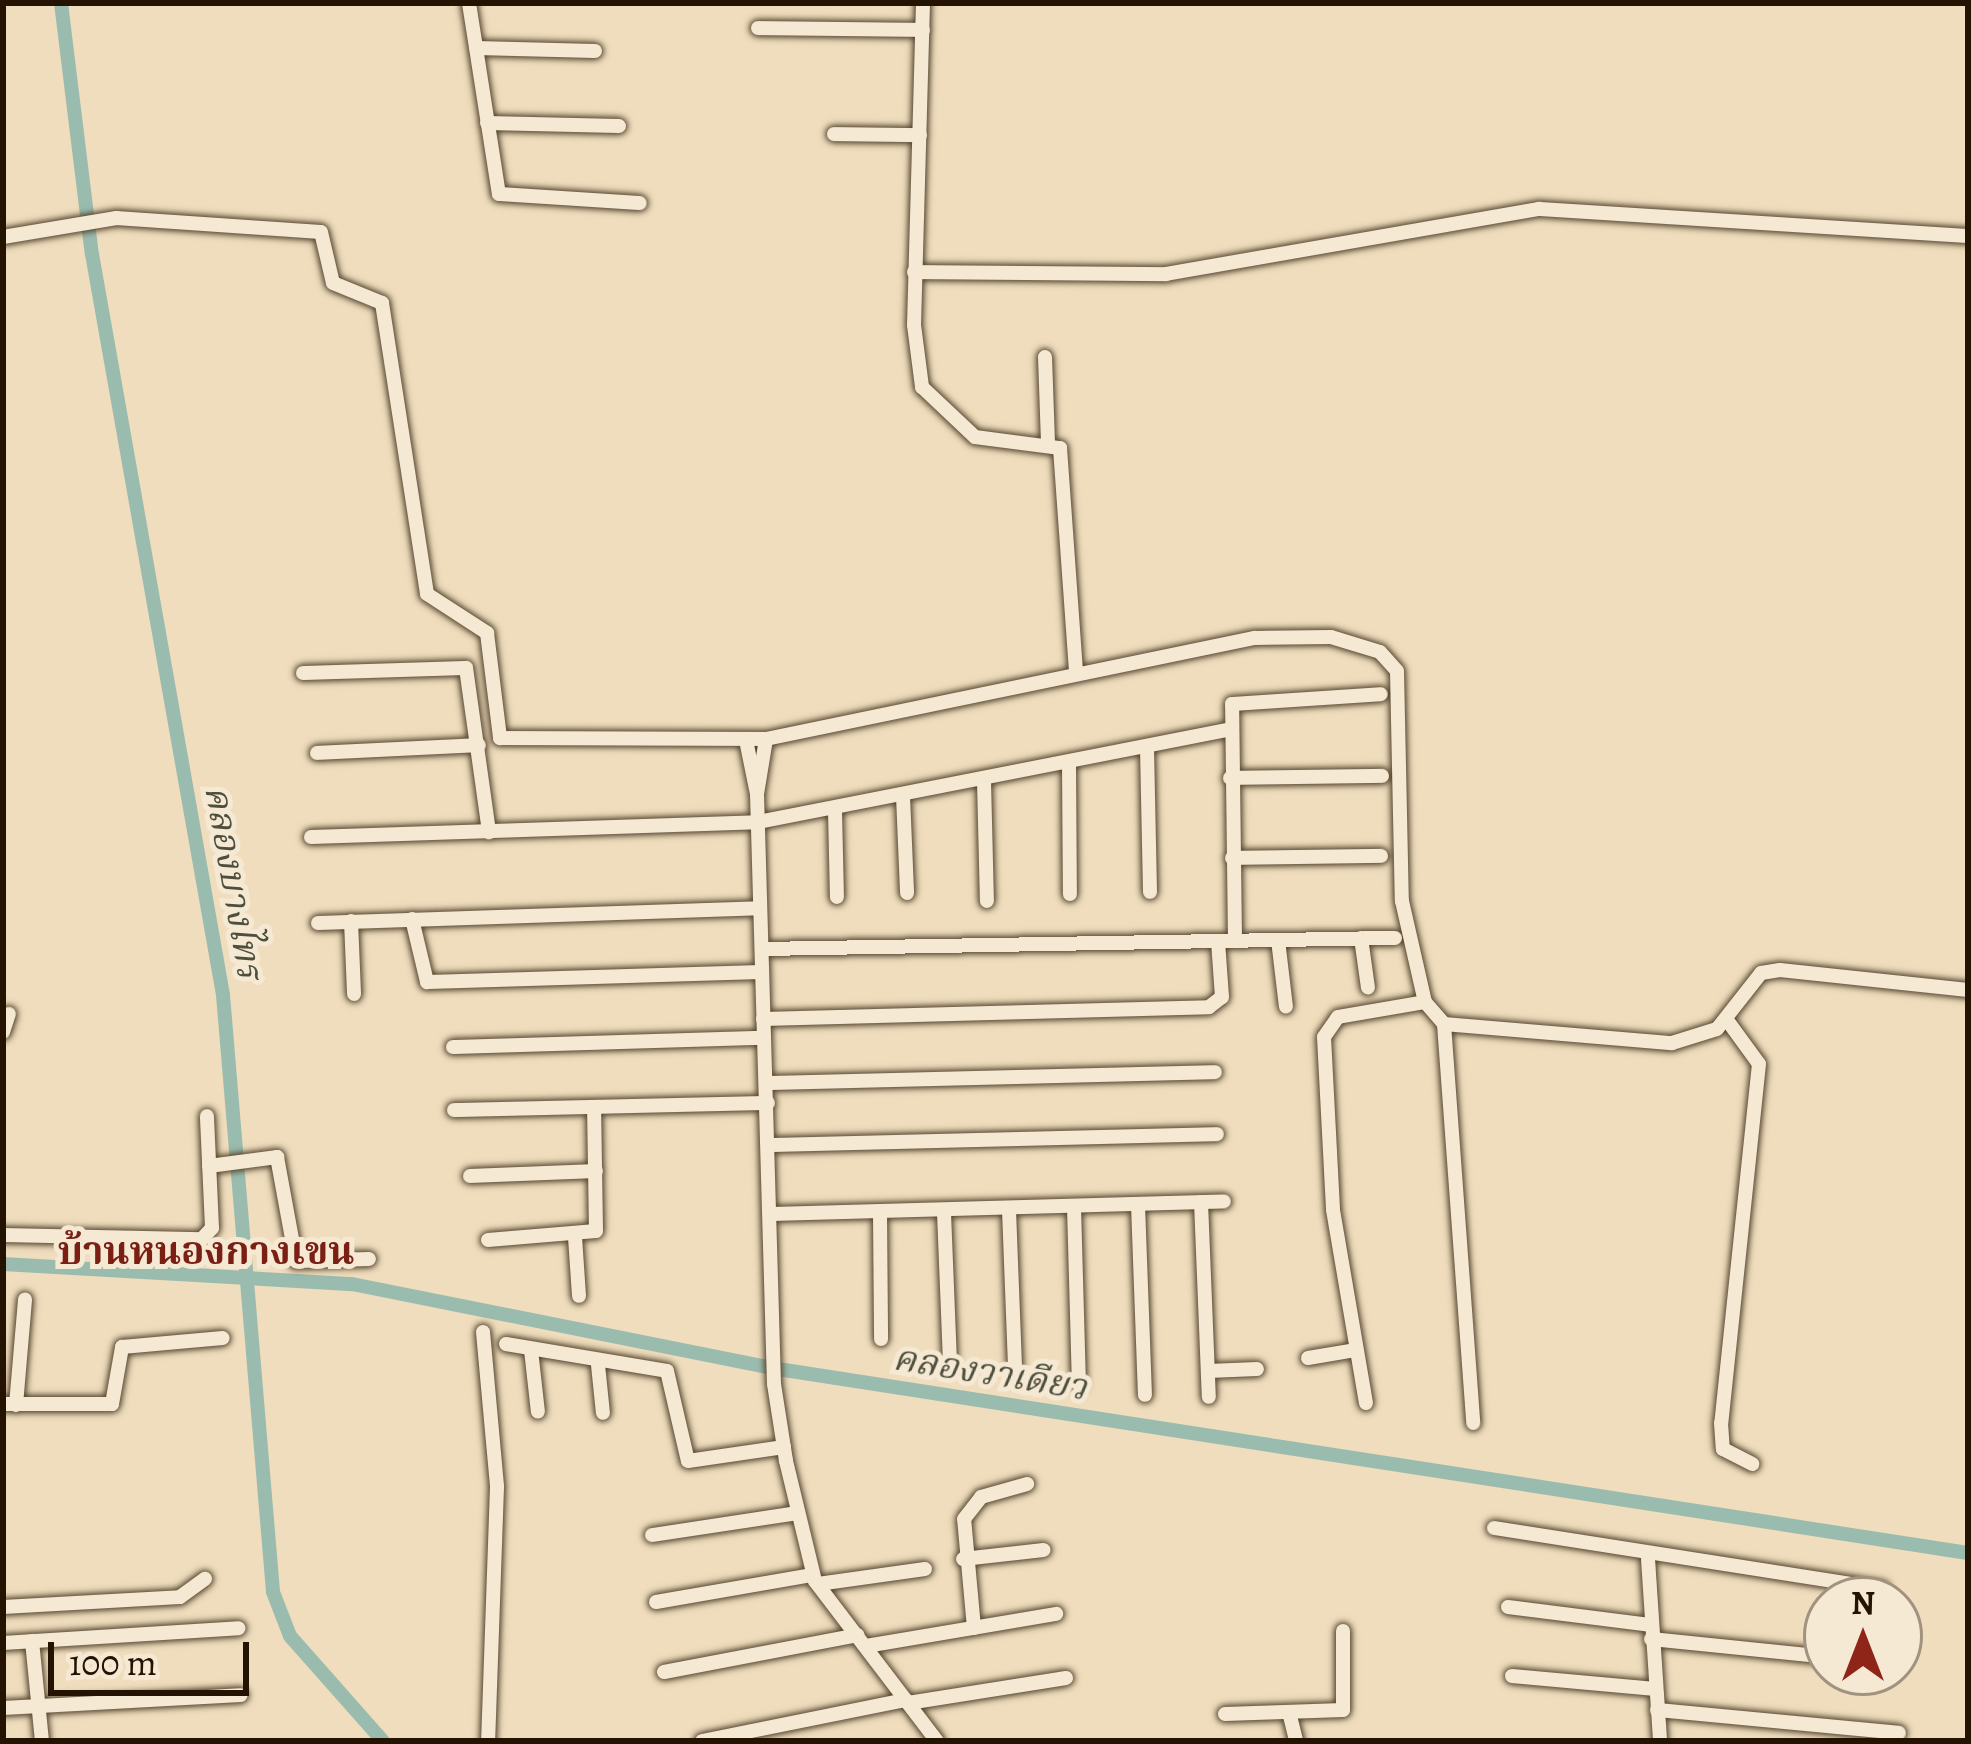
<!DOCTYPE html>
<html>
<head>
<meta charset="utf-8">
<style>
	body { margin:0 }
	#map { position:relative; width:1971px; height:1744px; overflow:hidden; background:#efddbd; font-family:Alegreya,"Noto Serif Thai",serif }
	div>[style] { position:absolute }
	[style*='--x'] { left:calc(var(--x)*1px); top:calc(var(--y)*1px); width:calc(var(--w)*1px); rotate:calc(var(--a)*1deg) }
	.canal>* { height:14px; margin:-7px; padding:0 7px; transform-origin:7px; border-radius:7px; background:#9abcaf }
	.roads { filter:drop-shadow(0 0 3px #56462f) drop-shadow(0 0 3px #56462f) }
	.street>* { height:14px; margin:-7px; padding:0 7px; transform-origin:7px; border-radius:7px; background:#f5e9d4 }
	span { translate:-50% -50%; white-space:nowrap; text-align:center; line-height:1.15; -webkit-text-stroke:10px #f5e9d4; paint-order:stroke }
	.water-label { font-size:36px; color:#4d4e3d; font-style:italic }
	.quarter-label { font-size:39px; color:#7a1f14; font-weight:700 }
	.frame { position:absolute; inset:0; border:6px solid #231300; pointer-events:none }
	.north { position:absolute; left:1803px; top:1576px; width:120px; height:120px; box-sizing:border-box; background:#f5e9d4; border:3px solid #a1937f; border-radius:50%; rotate:0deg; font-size:33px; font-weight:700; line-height:48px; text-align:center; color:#231300 }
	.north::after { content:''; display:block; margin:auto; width:42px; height:54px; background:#8f2418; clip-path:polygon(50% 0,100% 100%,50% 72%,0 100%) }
	.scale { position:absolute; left:48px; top:1642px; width:201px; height:54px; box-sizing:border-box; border:6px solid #231300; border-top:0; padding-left:15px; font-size:36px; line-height:42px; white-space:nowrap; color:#231300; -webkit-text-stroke:9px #f5e9d4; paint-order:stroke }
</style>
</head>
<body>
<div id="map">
	<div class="canal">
		<div style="--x:61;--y:3;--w:253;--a:83"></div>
		<div style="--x:92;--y:254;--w:752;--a:79.97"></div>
		<div style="--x:223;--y:995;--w:599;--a:85.21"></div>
		<div style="--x:273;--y:1592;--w:47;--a:68.9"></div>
		<div style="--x:290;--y:1636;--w:140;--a:48.5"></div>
		<div style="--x:3;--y:1264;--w:350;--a:3.3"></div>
		<div style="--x:352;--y:1284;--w:434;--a:11.3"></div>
		<div style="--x:778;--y:1369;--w:1204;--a:8.79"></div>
	</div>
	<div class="roads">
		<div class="street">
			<div style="--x:469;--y:3;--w:193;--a:81.1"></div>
			<div style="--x:499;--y:194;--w:141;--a:3.7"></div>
			<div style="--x:923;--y:3;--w:322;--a:91.6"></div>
			<div style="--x:914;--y:325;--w:63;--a:82.6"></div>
			<div style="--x:922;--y:387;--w:73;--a:43.3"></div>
			<div style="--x:975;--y:437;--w:86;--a:7.4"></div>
			<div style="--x:1060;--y:448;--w:225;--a:85.9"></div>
			<div style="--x:758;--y:28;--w:165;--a:0.7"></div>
			<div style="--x:476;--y:48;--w:119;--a:1.4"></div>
			<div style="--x:487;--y:123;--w:132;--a:1.3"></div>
			<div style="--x:834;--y:134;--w:86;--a:0.7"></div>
			<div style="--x:3;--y:237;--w:115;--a:-9.5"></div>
			<div style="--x:116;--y:218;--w:205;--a:3.9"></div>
			<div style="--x:321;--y:232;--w:52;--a:76.8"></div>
			<div style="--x:333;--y:283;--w:53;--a:22.2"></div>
			<div style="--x:382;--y:303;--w:294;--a:81.2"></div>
			<div style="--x:427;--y:594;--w:72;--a:33"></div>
			<div style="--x:487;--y:633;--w:106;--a:82.9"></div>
			<div style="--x:500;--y:738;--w:266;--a:0.2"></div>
			<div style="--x:766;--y:739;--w:499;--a:-11.7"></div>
			<div style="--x:1255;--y:638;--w:76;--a:-0.8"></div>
			<div style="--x:1331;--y:637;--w:51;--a:17"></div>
			<div style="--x:1380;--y:652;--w:25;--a:48"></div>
			<div style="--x:1397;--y:671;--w:230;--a:88.8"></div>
			<div style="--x:1402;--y:901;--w:104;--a:77.2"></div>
			<div style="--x:1425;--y:1002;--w:29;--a:49"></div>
			<div style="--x:1444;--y:1024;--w:229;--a:4.8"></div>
			<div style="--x:1672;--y:1043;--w:47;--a:-17.3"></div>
			<div style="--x:1717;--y:1029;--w:71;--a:-51.8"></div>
			<div style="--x:1761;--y:973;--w:19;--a:-9"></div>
			<div style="--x:1780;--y:970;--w:189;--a:6.1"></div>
			<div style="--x:914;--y:272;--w:252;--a:0.5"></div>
			<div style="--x:1166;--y:274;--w:379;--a:-9.9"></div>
			<div style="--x:1539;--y:209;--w:430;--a:3.6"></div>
			<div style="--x:1045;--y:357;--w:86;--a:88"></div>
			<div style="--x:303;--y:673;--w:163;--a:-1.8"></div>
			<div style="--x:466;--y:668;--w:166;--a:82"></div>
			<div style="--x:766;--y:739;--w:56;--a:99.3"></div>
			<div style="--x:757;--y:794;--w:590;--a:88.35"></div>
			<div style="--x:774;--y:1384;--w:78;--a:81.1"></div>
			<div style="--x:786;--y:1461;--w:123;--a:76.4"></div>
			<div style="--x:815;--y:1581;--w:201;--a:52.7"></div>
			<div style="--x:746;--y:740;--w:55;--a:78.5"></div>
			<div style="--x:1147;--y:748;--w:144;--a:88.8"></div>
			<div style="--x:317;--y:753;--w:162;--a:-2.8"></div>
			<div style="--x:1069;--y:764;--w:130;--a:89.6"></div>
			<div style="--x:1230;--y:778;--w:152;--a:-0.8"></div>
			<div style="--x:984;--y:781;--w:120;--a:88.6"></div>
			<div style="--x:903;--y:796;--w:97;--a:87.6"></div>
			<div style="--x:835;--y:811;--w:86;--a:88.7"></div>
			<div style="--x:311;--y:837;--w:447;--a:-1.9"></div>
			<div style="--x:758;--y:822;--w:479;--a:-11.1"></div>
			<div style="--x:1232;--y:858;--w:149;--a:-0.8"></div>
			<div style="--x:412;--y:919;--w:65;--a:76.6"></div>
			<div style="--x:427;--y:982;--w:335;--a:-1.7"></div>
			<div style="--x:351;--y:921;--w:73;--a:87.6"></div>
			<div style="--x:318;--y:923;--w:442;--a:-1.9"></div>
			<div style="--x:1361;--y:938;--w:50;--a:82"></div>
			<div style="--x:1278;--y:940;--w:67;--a:83.2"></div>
			<div style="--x:1235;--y:941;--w:237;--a:-90.7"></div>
			<div style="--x:1232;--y:704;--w:149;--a:-3.8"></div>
			<div style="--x:762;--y:949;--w:633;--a:-1"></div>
			<div style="--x:763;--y:1019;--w:446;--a:-1.5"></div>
			<div style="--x:1209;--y:1007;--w:16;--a:-38"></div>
			<div style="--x:1222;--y:997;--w:56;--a:-94.1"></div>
			<div style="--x:1727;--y:1020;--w:54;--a:54"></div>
			<div style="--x:1759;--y:1064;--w:361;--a:96"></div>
			<div style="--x:1721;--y:1423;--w:26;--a:86"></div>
			<div style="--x:1723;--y:1449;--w:33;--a:27"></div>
			<div style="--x:1444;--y:1024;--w:400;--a:85.8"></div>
			<div style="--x:3;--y:1032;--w:19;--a:-72"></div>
			<div style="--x:453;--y:1047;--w:311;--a:-1.7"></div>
			<div style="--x:767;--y:1083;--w:448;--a:-1.4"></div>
			<div style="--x:454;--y:1110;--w:314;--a:-1.3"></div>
			<div style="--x:769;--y:1145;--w:448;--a:-1.4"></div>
			<div style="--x:209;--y:1166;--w:69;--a:-7.5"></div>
			<div style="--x:277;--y:1157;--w:106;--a:79.6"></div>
			<div style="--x:296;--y:1261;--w:73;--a:-1.6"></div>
			<div style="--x:470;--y:1176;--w:126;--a:-2.3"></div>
			<div style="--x:1201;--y:1202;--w:195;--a:87.7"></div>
			<div style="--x:1138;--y:1205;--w:190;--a:87.9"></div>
			<div style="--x:1074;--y:1207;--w:177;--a:88.4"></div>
			<div style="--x:1009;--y:1210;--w:159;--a:87.8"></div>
			<div style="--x:944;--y:1213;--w:147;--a:87.7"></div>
			<div style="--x:770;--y:1214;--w:454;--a:-1.6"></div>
			<div style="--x:880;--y:1214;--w:125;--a:89.5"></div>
			<div style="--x:3;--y:1235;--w:199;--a:1.2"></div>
			<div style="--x:202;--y:1239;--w:15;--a:-48"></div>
			<div style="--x:212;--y:1228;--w:112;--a:-92.6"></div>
			<div style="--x:575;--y:1237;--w:59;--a:86.1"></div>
			<div style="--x:488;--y:1240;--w:108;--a:-4.8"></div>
			<div style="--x:596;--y:1231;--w:124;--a:-90.9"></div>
			<div style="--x:483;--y:1332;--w:156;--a:84.8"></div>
			<div style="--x:497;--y:1487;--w:254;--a:92"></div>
			<div style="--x:506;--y:1344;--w:163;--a:9.5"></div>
			<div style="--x:667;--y:1371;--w:92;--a:76.9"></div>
			<div style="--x:688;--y:1461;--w:97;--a:-8.3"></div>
			<div style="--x:531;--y:1350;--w:62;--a:83.6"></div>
			<div style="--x:1308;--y:1358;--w:49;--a:-9.5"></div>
			<div style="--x:598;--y:1365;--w:48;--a:84.1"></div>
			<div style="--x:1208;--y:1371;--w:49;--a:-2.3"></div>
			<div style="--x:1366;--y:1403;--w:197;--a:-99.7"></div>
			<div style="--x:1333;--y:1209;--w:172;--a:-93"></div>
			<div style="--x:1324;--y:1037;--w:24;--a:-55"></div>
			<div style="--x:1338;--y:1017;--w:88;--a:-9.8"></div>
			<div style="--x:3;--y:1404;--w:109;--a:0"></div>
			<div style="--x:112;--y:1404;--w:58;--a:-80"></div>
			<div style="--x:122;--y:1347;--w:101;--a:-5.1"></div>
			<div style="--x:16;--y:1405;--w:106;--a:-85.1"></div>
			<div style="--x:1494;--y:1528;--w:393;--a:8.9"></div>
			<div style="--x:652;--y:1535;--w:147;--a:-8.6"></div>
			<div style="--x:963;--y:1559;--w:81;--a:-6.4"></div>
			<div style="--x:1648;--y:1559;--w:182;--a:86.2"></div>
			<div style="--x:818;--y:1584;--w:108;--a:-8"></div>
			<div style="--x:656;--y:1602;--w:159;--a:-9.8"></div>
			<div style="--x:3;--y:1607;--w:177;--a:-3.2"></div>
			<div style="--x:180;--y:1597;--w:31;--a:-36"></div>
			<div style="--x:1508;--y:1607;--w:143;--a:7.2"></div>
			<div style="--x:974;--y:1628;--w:109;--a:-95.2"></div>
			<div style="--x:964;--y:1519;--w:28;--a:-52"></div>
			<div style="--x:981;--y:1497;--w:48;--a:-15.8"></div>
			<div style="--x:1651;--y:1639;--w:177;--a:5.8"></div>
			<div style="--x:32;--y:1641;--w:100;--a:84.3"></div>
			<div style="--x:3;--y:1643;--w:236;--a:-3.6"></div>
			<div style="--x:866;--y:1646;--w:193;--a:-9.6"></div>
			<div style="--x:664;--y:1672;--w:197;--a:-10.8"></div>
			<div style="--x:1512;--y:1676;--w:144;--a:5.2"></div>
			<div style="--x:908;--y:1703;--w:160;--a:-9"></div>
			<div style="--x:3;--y:1708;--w:238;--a:-3.1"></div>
			<div style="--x:1657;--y:1710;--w:243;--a:5.4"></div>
			<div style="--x:1289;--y:1712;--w:30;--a:76"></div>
			<div style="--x:1225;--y:1714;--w:118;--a:-1.9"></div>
			<div style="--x:1343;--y:1710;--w:79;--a:-90"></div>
			<div style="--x:702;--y:1741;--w:208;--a:-11.4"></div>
		</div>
	</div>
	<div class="water-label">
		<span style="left:234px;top:882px;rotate:80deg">คลองบางไทร</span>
		<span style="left:990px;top:1372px;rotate:9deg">คลองวาเดียว</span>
	</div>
	<div class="quarter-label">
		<span style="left:206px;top:1251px">บ้านหนองกางเขน</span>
	</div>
	<div class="frame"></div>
	<div class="north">N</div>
	<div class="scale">100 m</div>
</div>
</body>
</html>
